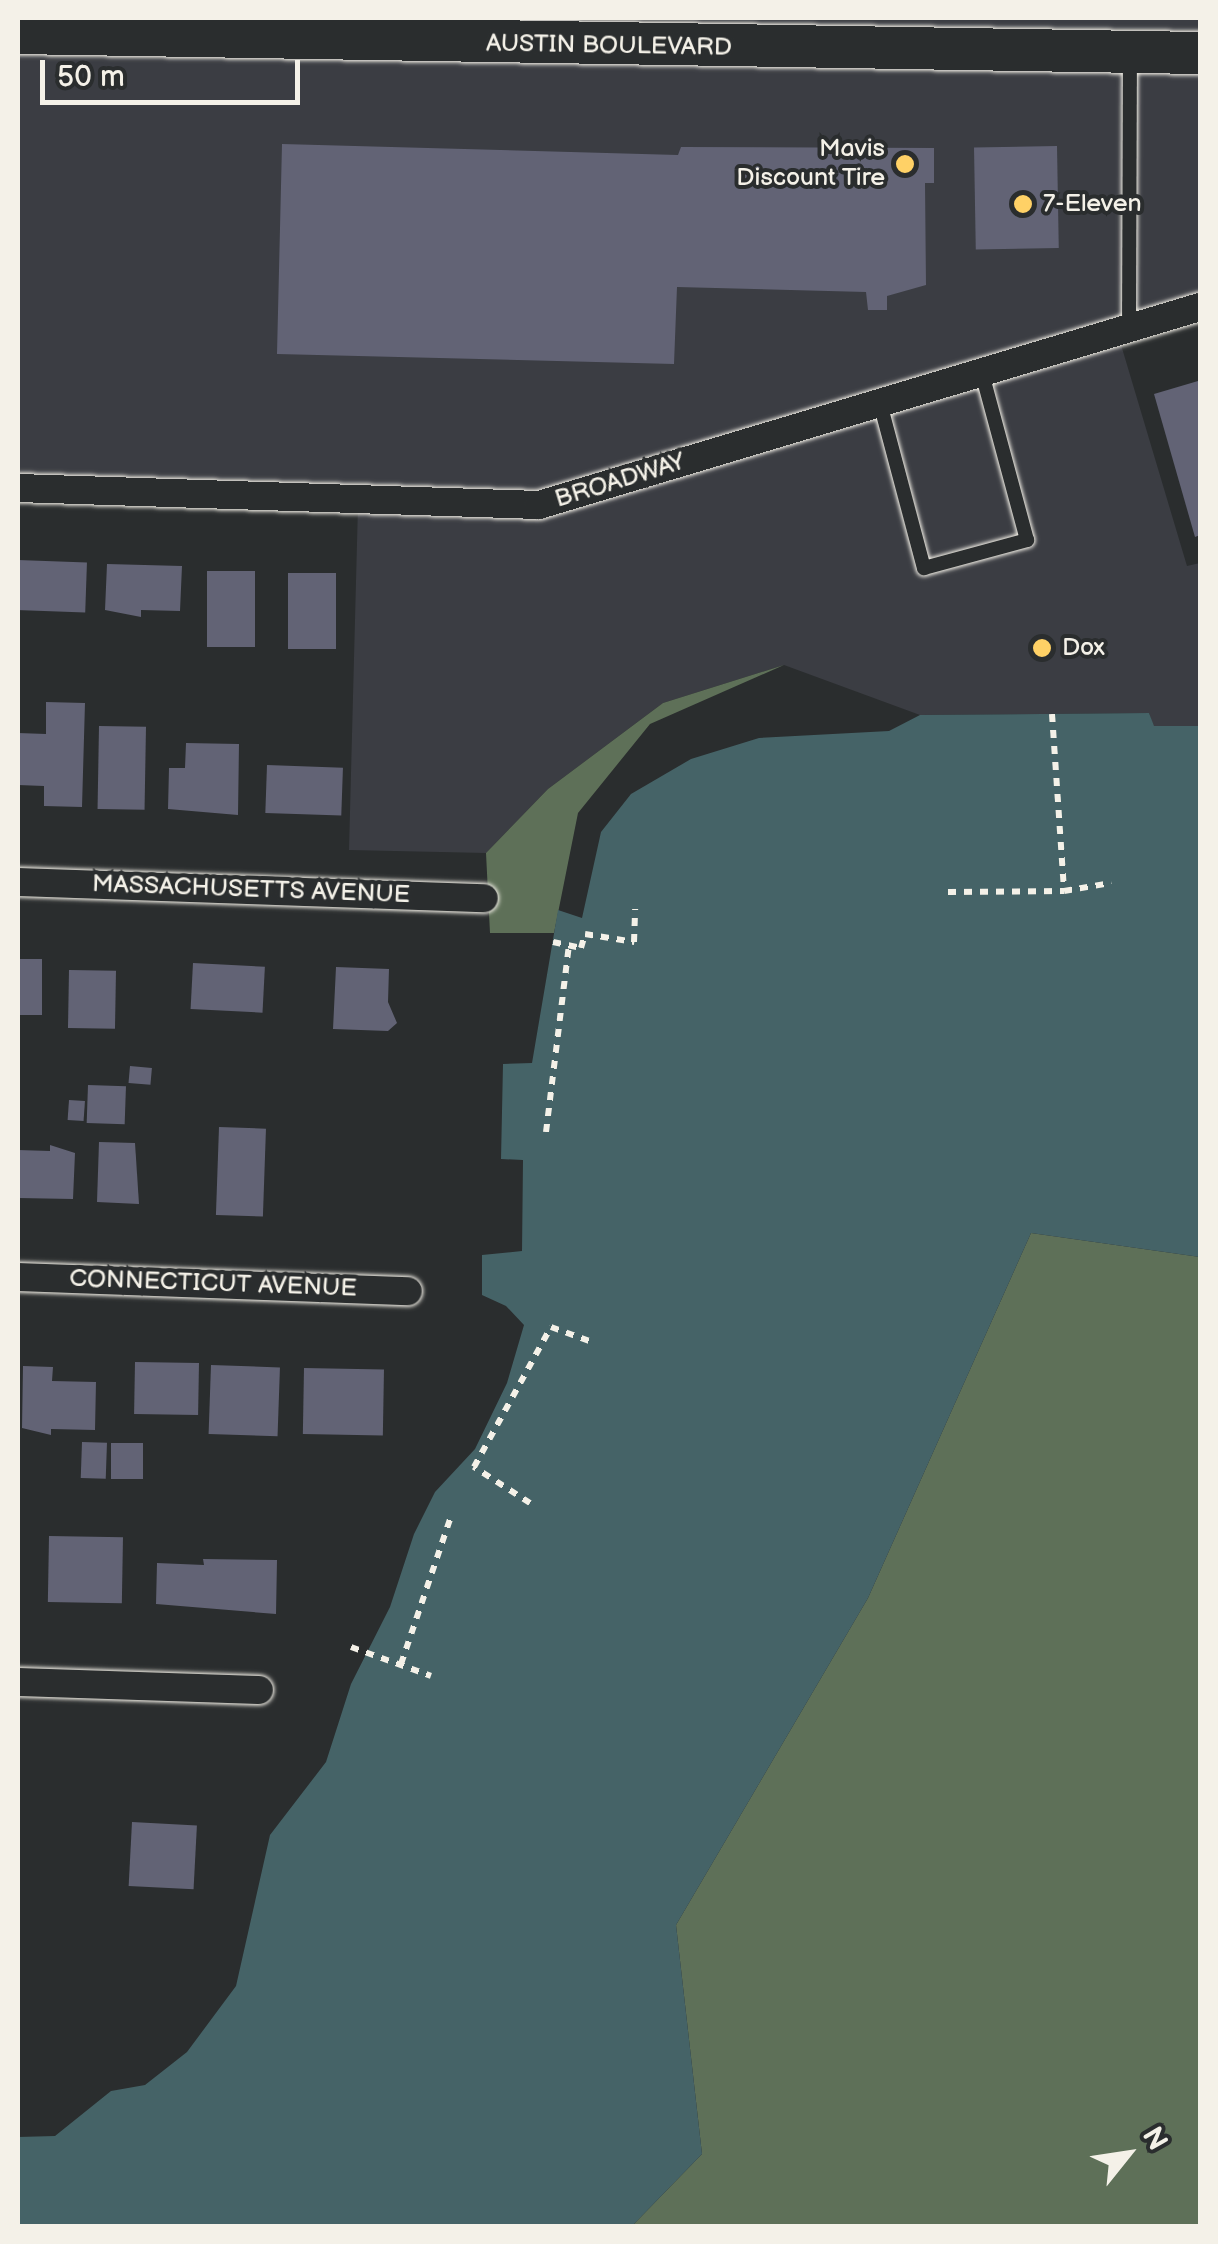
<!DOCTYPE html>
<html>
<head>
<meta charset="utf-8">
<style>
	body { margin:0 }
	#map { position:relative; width:1218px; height:2244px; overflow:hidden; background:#2a2d2e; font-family:"Balsamiq Sans",sans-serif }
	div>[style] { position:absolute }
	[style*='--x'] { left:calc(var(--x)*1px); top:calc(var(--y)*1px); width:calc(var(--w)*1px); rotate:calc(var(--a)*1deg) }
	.built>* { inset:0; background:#3b3d43 }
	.green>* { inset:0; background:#5e7058 }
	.water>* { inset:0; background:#456367 }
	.building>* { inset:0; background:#626375; transform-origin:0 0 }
	.path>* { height:6px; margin-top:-3px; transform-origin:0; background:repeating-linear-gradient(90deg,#f4f1e8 0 8px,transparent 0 16px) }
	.roads { filter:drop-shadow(0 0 2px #f4f1e8) drop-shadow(0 0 2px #f4f1e8) }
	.lane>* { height:14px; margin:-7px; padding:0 7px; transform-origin:7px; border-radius:7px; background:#2a2d2e }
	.street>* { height:28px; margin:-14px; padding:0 14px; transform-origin:14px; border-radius:14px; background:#2a2d2e }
	.primary>* { height:42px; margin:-21px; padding:0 21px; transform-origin:21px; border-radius:21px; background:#2a2d2e }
	.dots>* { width:28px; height:28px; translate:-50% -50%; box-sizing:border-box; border:5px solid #2a2d2e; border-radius:50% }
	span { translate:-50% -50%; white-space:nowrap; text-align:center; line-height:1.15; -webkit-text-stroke:8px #2a2d2e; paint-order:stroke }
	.street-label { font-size:25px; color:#f4f1e8 }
	.poi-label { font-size:25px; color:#f4f1e8 }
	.right { translate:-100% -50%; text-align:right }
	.left { translate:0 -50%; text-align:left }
	.frame { position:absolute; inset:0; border:20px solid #f4f1e8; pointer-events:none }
	.north { position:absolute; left:1078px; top:2104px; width:100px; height:100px; -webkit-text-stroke:8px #2a2d2e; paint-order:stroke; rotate:60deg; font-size:28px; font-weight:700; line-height:40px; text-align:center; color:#f4f1e8 }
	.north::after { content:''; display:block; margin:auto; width:35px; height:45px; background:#f4f1e8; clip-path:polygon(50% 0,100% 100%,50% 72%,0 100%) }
	.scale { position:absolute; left:40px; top:60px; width:260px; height:45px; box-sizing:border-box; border:5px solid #f4f1e8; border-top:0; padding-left:12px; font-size:30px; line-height:35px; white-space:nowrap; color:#f4f1e8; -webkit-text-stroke:8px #2a2d2e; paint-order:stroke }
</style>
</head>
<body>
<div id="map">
	<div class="built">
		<div style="clip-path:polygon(18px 18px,1200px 18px,1200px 313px,1119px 338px,1187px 566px,1200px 563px,1200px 726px,1153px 726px,1149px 713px,920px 715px,784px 665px,663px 703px,548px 789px,486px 853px,349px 850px,358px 505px,18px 491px)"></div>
	</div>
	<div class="green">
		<div style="clip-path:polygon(784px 665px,650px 724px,578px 813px,554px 933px,490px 933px,486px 853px,548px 789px,663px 703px)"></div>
		<div style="clip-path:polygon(1031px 1233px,1200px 1257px,1200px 2226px,632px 2226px,702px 2154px,676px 1925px,868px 1598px)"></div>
	</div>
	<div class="water">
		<div style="clip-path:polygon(1149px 713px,1154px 726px,1200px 726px,1200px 1257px,1031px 1233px,868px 1598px,676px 1925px,702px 2154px,632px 2226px,18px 2226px,18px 2137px,55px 2136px,111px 2091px,145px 2085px,187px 2052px,236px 1986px,270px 1835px,326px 1762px,351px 1684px,390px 1607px,414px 1534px,435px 1492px,475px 1449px,507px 1383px,524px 1325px,506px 1306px,482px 1295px,482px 1255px,522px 1251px,523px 1160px,501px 1159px,503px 1064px,532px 1063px,558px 910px,582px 918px,601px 832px,631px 794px,691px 759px,759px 738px,889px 731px,920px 715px)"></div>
	</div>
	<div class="building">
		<div style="clip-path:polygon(282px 144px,678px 155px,681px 147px,934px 148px,934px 183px,925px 183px,926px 285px,887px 296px,887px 310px,868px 310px,866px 292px,677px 287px,674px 364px,277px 354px)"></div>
		<div style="left:1057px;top:146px;width:102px;height:83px;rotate:89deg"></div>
		<div style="clip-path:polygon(1198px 381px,1200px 535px,1195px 537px,1154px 394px)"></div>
		<div style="left:18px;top:560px;width:69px;height:50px;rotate:2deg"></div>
		<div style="clip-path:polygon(107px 564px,182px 566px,180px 611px,141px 610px,141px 617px,105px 610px)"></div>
		<div style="left:207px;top:571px;width:48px;height:76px"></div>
		<div style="left:288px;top:573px;width:48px;height:76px"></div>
		<div style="clip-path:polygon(46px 702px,85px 703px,82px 807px,44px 806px,44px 786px,18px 785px,18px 733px,46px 734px)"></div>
		<div style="left:99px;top:726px;width:47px;height:83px;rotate:1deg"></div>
		<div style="clip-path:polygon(186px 743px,239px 744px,238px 815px,168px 809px,169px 768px,185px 768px)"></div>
		<div style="left:267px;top:765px;width:76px;height:48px;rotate:2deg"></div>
		<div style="left:18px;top:959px;width:24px;height:56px"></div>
		<div style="left:193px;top:963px;width:72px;height:46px;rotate:3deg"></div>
		<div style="clip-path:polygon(336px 967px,389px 969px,388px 1002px,397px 1023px,388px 1031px,333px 1029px)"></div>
		<div style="left:69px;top:970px;width:47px;height:58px;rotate:1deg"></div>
		<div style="left:130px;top:1066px;width:22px;height:17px;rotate:5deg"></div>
		<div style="left:88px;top:1085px;width:38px;height:38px;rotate:2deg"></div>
		<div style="left:69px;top:1100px;width:16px;height:20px;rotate:4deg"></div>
		<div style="left:219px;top:1127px;width:47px;height:88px;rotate:2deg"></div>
		<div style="clip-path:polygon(99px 1142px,135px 1143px,139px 1204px,97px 1202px)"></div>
		<div style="clip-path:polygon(50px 1145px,75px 1153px,73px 1199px,18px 1198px,18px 1150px,50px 1151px)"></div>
		<div style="left:135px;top:1362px;width:64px;height:52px;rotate:1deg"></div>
		<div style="left:211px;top:1365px;width:69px;height:69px;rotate:2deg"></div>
		<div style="clip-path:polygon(23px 1366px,53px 1367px,52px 1381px,96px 1382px,95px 1430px,51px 1429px,51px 1435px,22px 1428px)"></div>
		<div style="left:304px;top:1368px;width:80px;height:66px;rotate:1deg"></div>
		<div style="left:82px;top:1442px;width:25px;height:36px;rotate:2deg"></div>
		<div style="left:111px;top:1443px;width:32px;height:36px"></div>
		<div style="left:49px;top:1536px;width:74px;height:66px;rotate:1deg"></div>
		<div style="clip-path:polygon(203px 1559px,277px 1560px,276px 1614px,156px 1604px,157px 1563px,204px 1565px)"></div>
		<div style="left:132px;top:1822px;width:65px;height:64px;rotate:3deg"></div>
	</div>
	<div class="path">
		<div style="--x:1052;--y:714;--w:177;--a:86.1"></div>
		<div style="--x:1064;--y:891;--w:48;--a:-9.7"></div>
		<div style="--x:948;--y:892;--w:116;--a:-0.5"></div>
		<div style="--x:553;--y:942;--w:29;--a:12"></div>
		<div style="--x:581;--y:948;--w:15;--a:-74"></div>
		<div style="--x:585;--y:934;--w:50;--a:9.3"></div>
		<div style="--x:634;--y:942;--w:33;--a:-88"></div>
		<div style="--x:546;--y:1132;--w:188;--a:-83"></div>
		<div style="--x:530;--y:1503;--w:67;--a:-147.3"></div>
		<div style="--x:474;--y:1467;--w:160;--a:-61.2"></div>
		<div style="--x:551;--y:1327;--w:47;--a:20"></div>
		<div style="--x:351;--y:1647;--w:85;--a:19.9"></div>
		<div style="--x:401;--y:1664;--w:156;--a:-71.3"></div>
	</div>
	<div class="roads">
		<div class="lane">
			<div style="--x:1129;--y:329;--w:271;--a:-89.8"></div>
			<div style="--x:880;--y:403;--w:171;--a:75.1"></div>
			<div style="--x:924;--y:568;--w:107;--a:-15.2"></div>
			<div style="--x:1027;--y:540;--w:173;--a:-105.1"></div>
		</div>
		<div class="street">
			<div style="--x:18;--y:488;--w:521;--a:1.87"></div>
			<div style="--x:539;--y:505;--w:690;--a:-16.68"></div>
			<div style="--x:18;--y:882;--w:466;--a:2"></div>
			<div style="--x:18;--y:1277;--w:390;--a:2.1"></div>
			<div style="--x:18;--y:1682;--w:241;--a:1.9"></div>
		</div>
		<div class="primary">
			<div style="--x:18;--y:33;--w:1182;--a:0.97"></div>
		</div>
	</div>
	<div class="dots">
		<div style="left:905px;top:164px;background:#ffd166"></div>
		<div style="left:1023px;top:204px;background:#ffd166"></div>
		<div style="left:1042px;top:648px;background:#ffd166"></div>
	</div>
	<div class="street-label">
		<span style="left:609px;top:46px;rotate:1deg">AUSTIN BOULEVARD</span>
		<span style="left:620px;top:481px;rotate:-17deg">BROADWAY</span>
		<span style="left:251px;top:890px;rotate:2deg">MASSACHUSETTS AVENUE</span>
		<span style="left:213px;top:1284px;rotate:2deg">CONNECTICUT AVENUE</span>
	</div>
	<div class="poi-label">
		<span class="right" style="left:885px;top:164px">Mavis<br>Discount Tire</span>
		<span class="left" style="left:1043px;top:204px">7-Eleven</span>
		<span class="left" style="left:1062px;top:648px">Dox</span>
	</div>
	<div class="frame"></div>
	<div class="north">N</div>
	<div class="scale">50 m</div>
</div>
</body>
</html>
